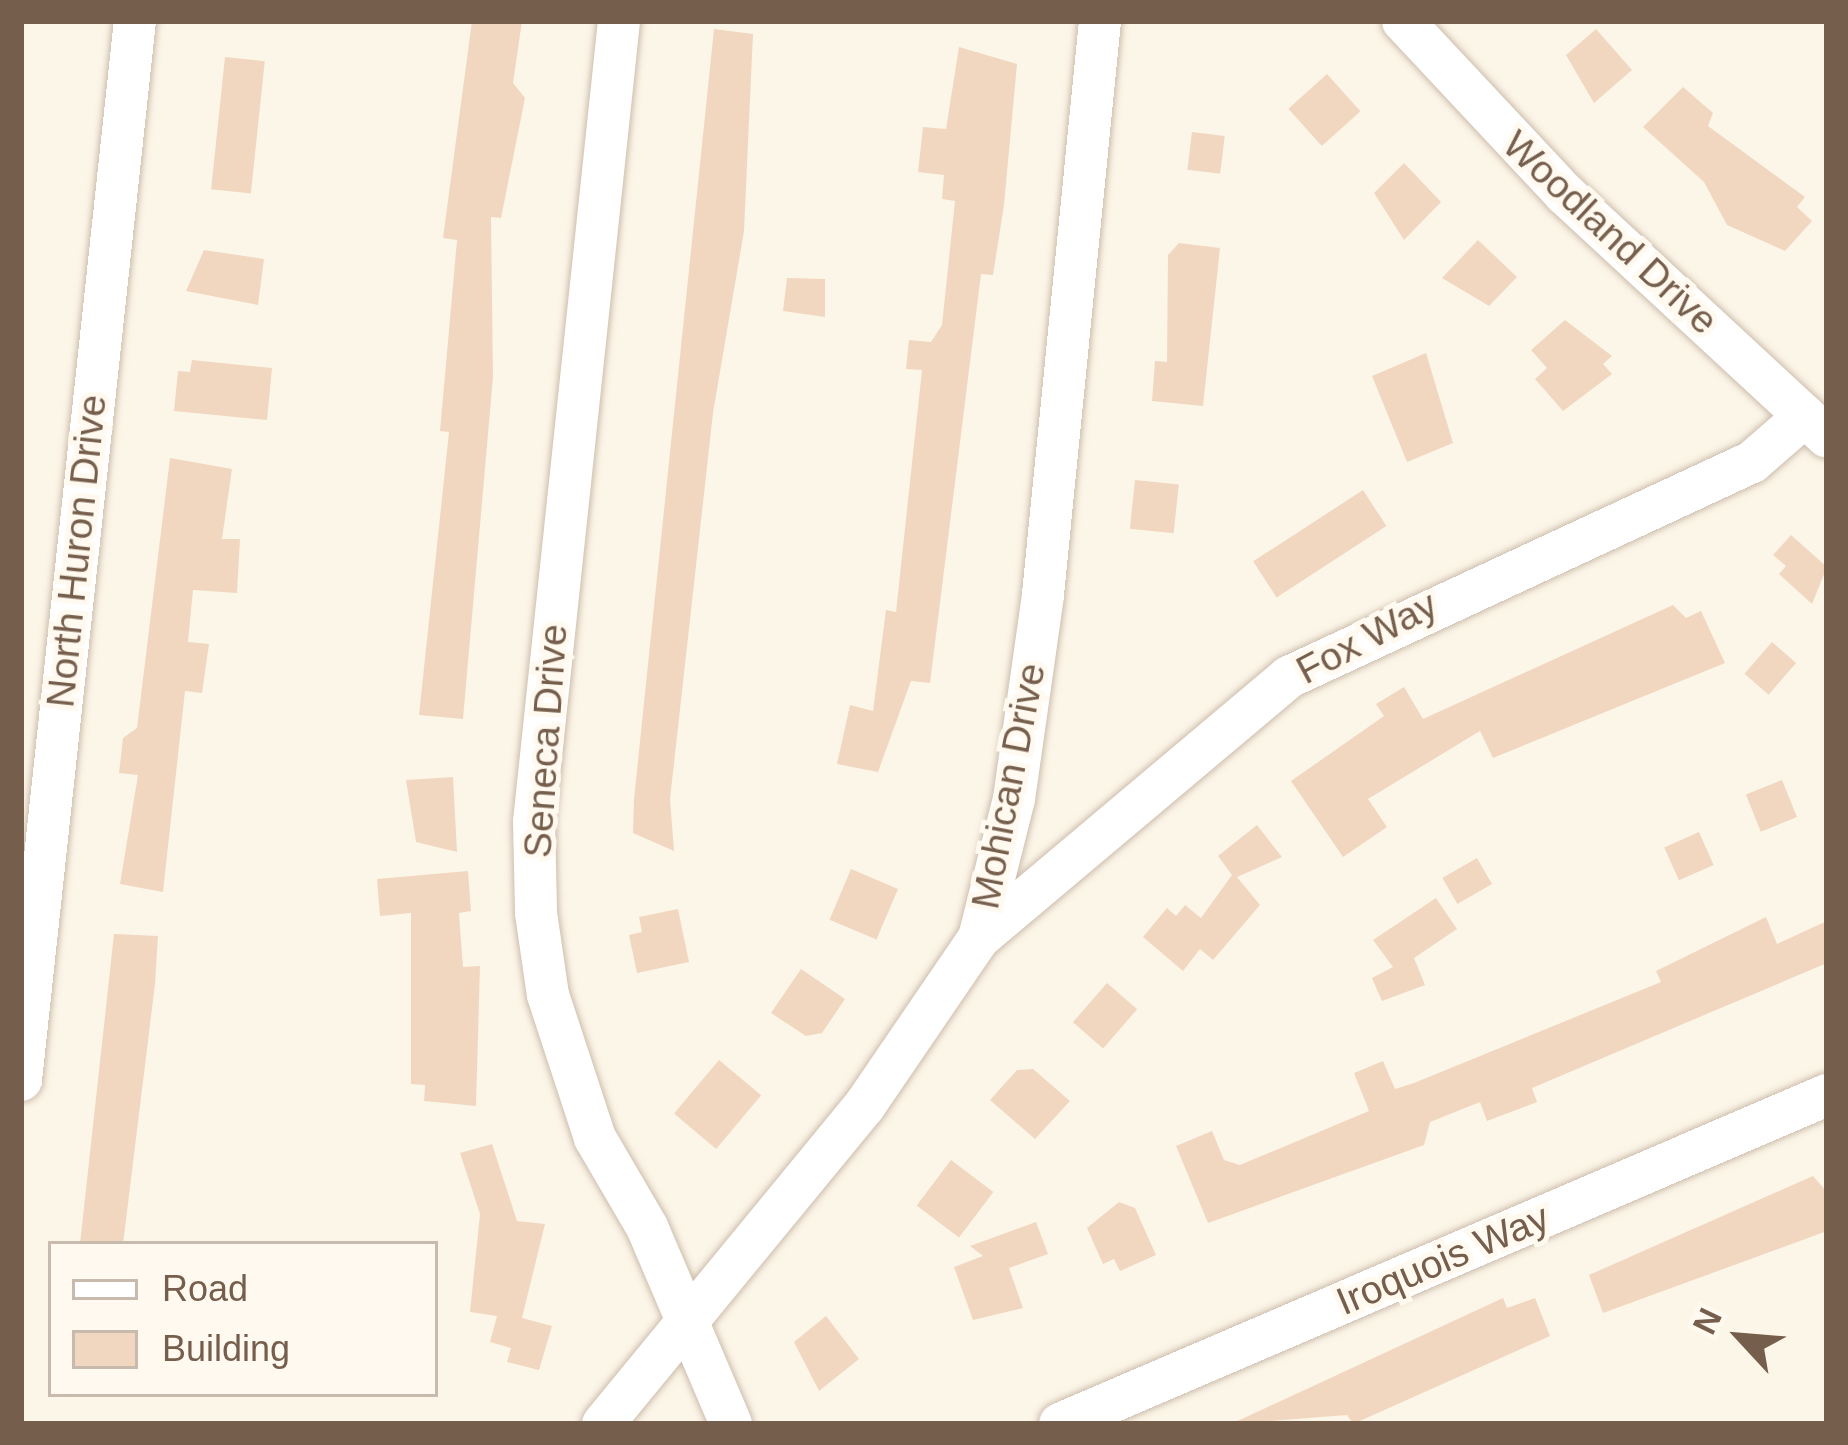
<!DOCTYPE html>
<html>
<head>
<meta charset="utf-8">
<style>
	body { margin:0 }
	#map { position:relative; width:1848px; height:1445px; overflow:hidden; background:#fcf6e8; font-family:Arial,sans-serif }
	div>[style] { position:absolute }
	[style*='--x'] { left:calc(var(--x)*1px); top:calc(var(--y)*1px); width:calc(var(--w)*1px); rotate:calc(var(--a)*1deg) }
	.building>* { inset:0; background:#f1d7c0; transform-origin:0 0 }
	.roads { filter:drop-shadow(0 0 3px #cebeae) drop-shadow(0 0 3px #cebeae) }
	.street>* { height:42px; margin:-21px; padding:0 21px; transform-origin:21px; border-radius:21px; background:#fff }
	span { translate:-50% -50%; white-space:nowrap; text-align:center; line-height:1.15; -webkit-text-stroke:10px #fff9ef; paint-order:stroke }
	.street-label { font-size:39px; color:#765e4c }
	.frame { position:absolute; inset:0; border:24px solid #765e4c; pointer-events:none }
	.legend { position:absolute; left:48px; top:1241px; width:390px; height:156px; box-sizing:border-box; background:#fff9ef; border:3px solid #c8bbae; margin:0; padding:15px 21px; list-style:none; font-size:36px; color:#765e4c }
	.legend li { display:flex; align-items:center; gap:24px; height:60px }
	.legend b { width:60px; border:3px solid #c8bbae }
	.north { position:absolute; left:1680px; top:1277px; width:120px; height:120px; -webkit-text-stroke:9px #fff9ef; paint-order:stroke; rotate:296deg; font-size:33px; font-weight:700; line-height:48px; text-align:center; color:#765e4c }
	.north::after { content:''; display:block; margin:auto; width:42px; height:54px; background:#765e4c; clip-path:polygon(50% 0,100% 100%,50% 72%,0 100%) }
</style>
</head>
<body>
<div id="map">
	<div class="building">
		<div style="clip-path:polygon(472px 21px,522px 21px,513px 83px,525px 98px,501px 218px,491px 217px,493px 377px,463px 719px,419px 715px,449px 432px,440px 431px,457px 240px,443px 238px)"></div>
		<div style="clip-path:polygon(714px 29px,753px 34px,744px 231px,713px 413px,670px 799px,674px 851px,633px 833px,634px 799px)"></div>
		<div style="clip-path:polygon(1596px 29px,1632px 70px,1594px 103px,1566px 55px)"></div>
		<div style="clip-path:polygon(959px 47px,1017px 64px,1004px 205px,993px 275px,981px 274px,930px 683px,911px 681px,878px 772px,837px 764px,850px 705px,873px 711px,886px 610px,896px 612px,922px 370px,906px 369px,909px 340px,931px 342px,942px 325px,955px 201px,942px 199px,944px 175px,918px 172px,923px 127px,946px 129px)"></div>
		<div style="left:225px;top:57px;width:40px;height:133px;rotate:6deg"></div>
		<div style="left:1327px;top:74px;width:50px;height:52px;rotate:48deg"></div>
		<div style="clip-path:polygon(1683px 87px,1713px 113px,1708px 126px,1805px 197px,1797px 207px,1812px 221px,1785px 251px,1727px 225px,1704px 182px,1643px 127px)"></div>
		<div style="left:1192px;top:132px;width:33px;height:38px;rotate:7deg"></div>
		<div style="clip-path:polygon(1404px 163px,1441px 202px,1404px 240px,1374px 193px)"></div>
		<div style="clip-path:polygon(1478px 240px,1517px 277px,1489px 306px,1442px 278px)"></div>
		<div style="clip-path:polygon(1179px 243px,1220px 248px,1203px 406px,1152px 401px,1155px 361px,1167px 362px,1168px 255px)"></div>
		<div style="clip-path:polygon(204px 250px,264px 259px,258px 305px,186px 291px)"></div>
		<div style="clip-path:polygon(787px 278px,825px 279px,825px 317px,783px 311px)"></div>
		<div style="clip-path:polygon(1565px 320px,1612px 356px,1603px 364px,1612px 374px,1563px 411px,1535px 379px,1547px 368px,1531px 350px)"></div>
		<div style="clip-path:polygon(1426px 353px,1453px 443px,1407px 462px,1372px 376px)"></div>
		<div style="clip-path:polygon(192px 360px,272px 368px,267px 420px,174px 411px,178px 371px,190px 372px)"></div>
		<div style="clip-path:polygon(170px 458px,232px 469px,222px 539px,240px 539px,237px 593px,193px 590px,188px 642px,209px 644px,202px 693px,185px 691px,163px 892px,120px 884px,138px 775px,119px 773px,123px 738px,137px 728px)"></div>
		<div style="left:1135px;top:480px;width:44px;height:49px;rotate:6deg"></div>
		<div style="left:1363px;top:490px;width:43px;height:131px;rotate:57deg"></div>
		<div style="clip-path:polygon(1791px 535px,1827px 567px,1812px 604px,1779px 574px,1786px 566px,1773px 555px)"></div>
		<div style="clip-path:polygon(1673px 605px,1686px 618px,1701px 611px,1725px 663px,1493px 758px,1480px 731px,1368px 799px,1387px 827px,1343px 857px,1291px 781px,1384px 716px,1376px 704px,1404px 687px,1423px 719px)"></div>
		<div style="left:1772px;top:642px;width:32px;height:42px;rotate:41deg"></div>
		<div style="clip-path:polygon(453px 777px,457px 852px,416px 842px,406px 780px)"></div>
		<div style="left:1782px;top:780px;width:40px;height:39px;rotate:68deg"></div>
		<div style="clip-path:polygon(1257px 825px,1282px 857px,1237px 877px,1260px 905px,1213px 960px,1200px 949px,1183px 971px,1143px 937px,1167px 908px,1176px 916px,1185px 905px,1201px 918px,1232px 875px,1218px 856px)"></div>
		<div style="left:1699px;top:832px;width:36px;height:38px;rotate:66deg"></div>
		<div style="left:1477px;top:858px;width:30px;height:40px;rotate:60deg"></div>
		<div style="left:851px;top:869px;width:51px;height:55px;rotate:23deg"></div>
		<div style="clip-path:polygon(468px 871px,471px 911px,459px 913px,463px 967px,480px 966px,476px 1106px,424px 1101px,425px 1085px,411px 1084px,411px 913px,380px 916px,377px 879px)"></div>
		<div style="clip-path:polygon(1436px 898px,1457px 929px,1414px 958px,1425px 985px,1382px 1001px,1372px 978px,1393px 967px,1373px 940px)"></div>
		<div style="clip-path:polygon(678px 909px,689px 962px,637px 973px,629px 935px,642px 932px,639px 917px)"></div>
		<div style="clip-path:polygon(1766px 917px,1777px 944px,1827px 921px,1827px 963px,1532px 1088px,1537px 1102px,1487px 1121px,1480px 1102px,1430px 1122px,1424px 1145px,1208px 1223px,1176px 1146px,1212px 1131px,1224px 1160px,1240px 1165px,1369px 1111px,1354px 1073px,1383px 1061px,1395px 1089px,1414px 1083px,1661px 982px,1656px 971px)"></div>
		<div style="clip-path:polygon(114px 934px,158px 936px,155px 984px,123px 1244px,80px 1244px)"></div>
		<div style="clip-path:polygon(801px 969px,845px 999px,822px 1033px,806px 1036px,771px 1013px)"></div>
		<div style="left:1107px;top:983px;width:40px;height:52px;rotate:41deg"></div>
		<div style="left:719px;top:1060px;width:55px;height:70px;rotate:40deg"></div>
		<div style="clip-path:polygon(1033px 1069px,1070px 1101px,1035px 1139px,990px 1100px,1017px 1070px)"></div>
		<div style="clip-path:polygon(492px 1144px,517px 1221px,545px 1224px,522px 1318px,552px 1326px,539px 1370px,507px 1362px,511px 1348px,490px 1342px,497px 1316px,470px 1312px,480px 1214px,460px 1153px)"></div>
		<div style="left:951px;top:1160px;width:53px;height:57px;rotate:37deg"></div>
		<div style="clip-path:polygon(1813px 1176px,1827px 1192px,1827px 1231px,1603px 1313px,1589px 1275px)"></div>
		<div style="clip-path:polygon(1119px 1202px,1135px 1208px,1156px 1255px,1120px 1271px,1114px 1259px,1103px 1264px,1087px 1228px)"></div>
		<div style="clip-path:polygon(1036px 1222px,1048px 1254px,1009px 1268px,1023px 1308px,973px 1320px,954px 1267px,983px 1256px,970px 1246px)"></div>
		<div style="clip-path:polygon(1503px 1298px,1507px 1308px,1535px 1298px,1550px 1336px,1353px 1424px,1347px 1415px,1231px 1424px)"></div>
		<div style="clip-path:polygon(826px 1316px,859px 1359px,819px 1391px,794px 1342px)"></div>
	</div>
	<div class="roads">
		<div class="street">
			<div style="--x:619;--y:21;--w:805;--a:96.06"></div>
			<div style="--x:534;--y:822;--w:91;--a:88.7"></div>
			<div style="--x:536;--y:913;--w:83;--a:81.7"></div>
			<div style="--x:548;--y:995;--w:151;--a:71.8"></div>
			<div style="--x:595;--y:1138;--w:103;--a:59.7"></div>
			<div style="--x:647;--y:1227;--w:214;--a:66.9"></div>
			<div style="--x:1403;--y:21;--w:237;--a:46.9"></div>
			<div style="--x:1565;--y:194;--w:357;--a:42.8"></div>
			<div style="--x:979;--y:938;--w:405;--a:-40.1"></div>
			<div style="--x:1289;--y:677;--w:510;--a:-24.91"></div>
			<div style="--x:1752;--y:462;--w:70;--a:-41"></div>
			<div style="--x:21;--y:1080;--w:1065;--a:-83.86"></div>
			<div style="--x:603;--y:1424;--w:413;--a:-50.6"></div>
			<div style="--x:865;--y:1105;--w:202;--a:-55.7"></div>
			<div style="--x:979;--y:938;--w:143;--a:-75.9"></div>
			<div style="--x:1014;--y:799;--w:207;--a:-81.9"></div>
			<div style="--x:1043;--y:594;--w:576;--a:-84.32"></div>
			<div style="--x:1060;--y:1424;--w:835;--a:-23.22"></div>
		</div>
	</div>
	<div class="street-label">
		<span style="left:1610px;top:233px;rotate:43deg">Woodland Drive</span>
		<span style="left:77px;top:551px;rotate:-84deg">North Huron Drive</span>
		<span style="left:1367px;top:638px;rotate:-28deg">Fox Way</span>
		<span style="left:546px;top:741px;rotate:-86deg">Seneca Drive</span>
		<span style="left:1009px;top:786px;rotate:-79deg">Mohican Drive</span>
		<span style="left:1443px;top:1260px;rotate:-23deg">Iroquois Way</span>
	</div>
	<div class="frame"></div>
	<ul class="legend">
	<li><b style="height:15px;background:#fff"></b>Road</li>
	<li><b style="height:33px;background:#f1d7c0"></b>Building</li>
	</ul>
	<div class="north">N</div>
</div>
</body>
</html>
